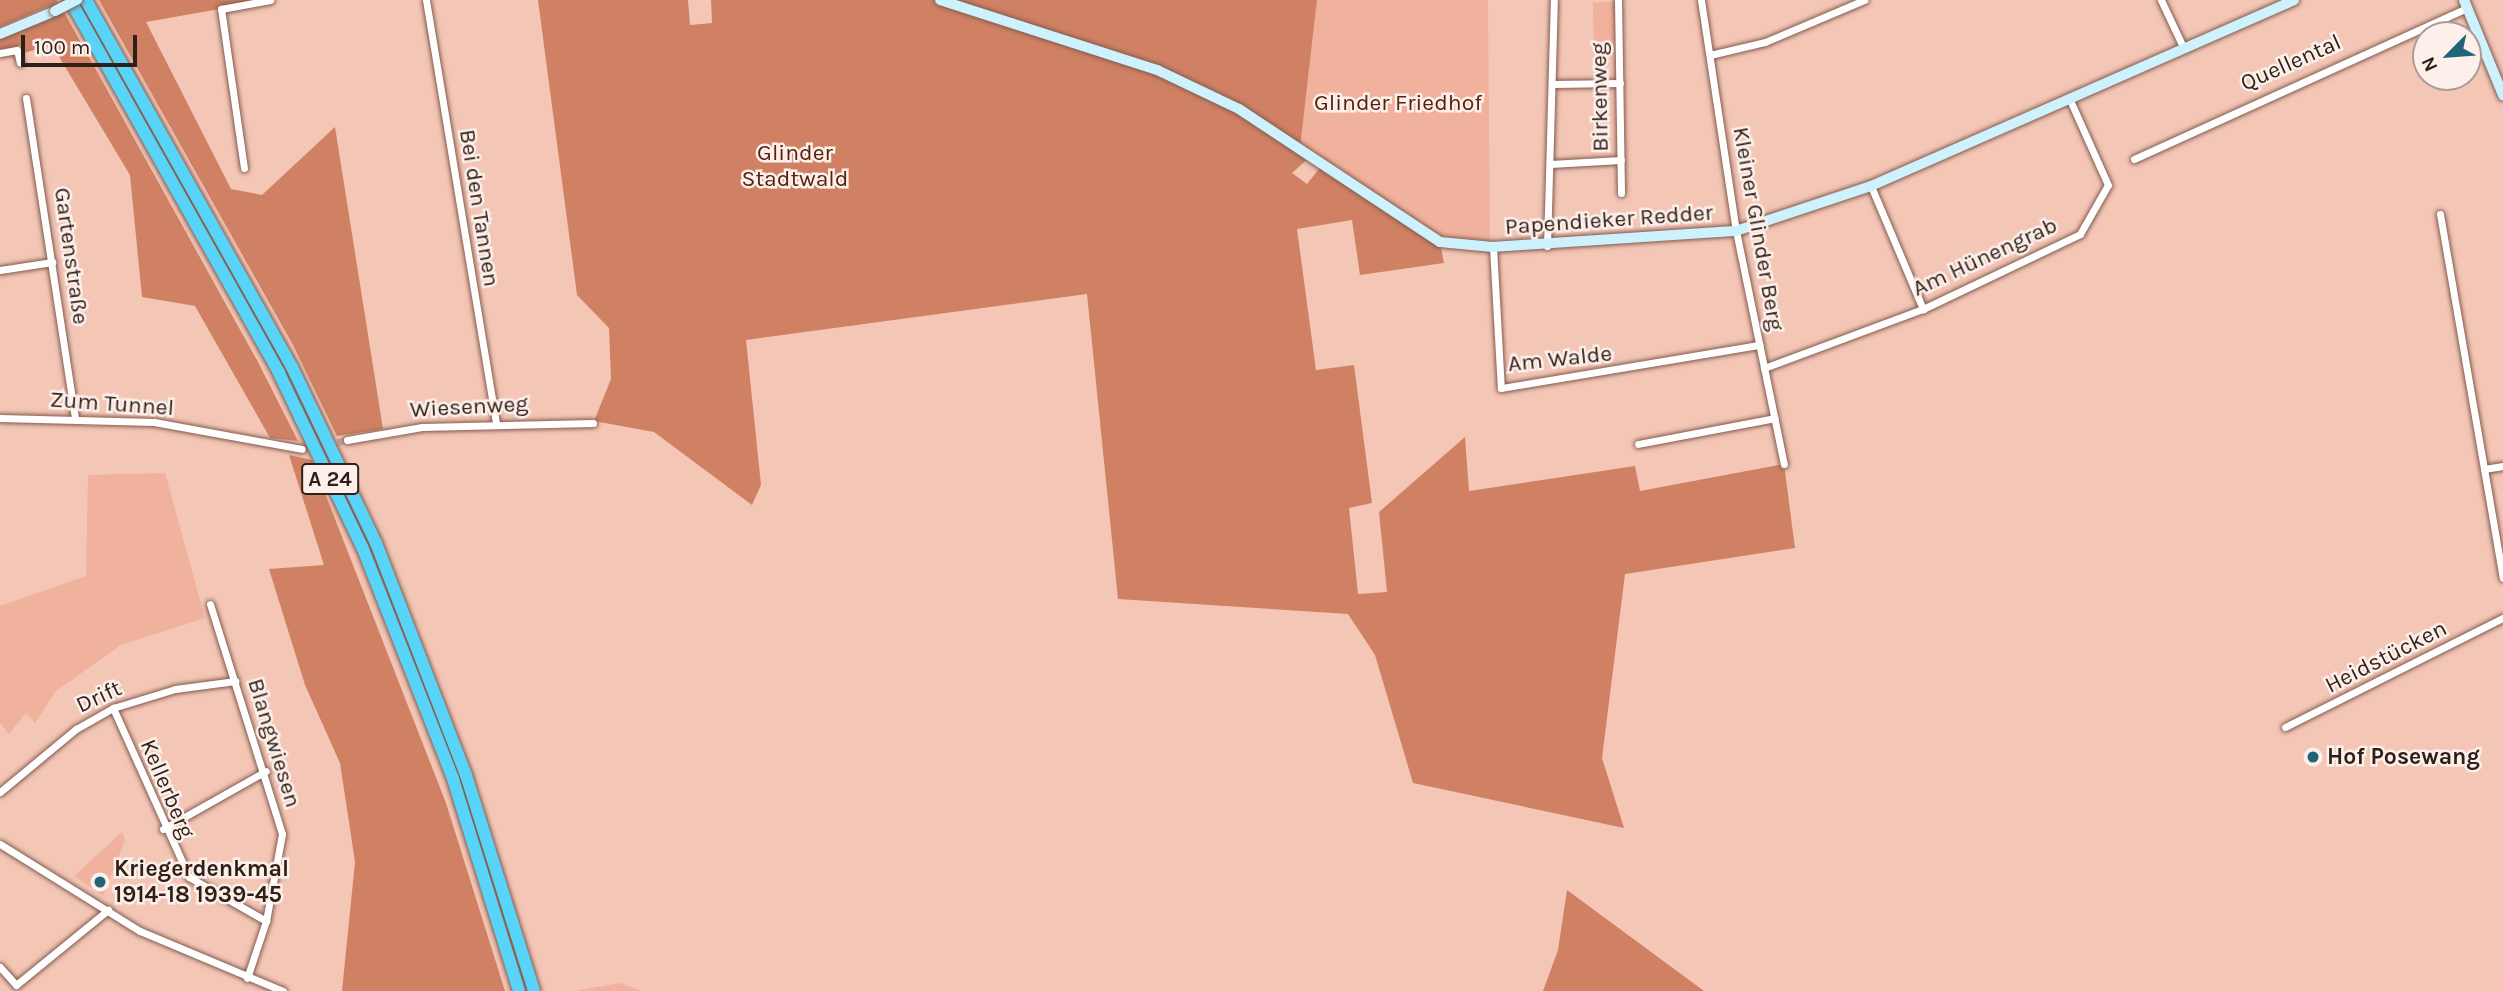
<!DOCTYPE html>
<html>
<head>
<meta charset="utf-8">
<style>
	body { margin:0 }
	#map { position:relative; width:2503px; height:991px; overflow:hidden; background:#f3c6b6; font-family:Karla,sans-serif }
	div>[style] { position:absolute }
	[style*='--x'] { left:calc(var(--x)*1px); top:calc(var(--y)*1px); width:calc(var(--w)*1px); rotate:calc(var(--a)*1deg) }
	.green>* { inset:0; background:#f1b29d; transform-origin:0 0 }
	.forest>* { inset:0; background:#d08164 }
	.street-tunnel>* { height:7px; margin-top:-3.5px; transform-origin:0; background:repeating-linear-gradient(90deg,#cca597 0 7px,transparent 0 10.5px) }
	.roads { filter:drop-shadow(0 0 2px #835b4e) drop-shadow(0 0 2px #835b4e) }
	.street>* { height:7px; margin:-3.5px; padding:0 3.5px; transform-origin:3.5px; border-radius:3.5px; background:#fff }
	.secondary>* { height:10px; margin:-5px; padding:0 5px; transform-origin:5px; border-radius:5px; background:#cdf2fd }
	.highway>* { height:12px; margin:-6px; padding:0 6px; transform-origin:6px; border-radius:6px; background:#58d4f8 }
	.bridges { filter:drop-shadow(0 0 2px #835b4e) drop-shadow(0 0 2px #835b4e) }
	.secondary-bridge>* { height:10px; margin:-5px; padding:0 5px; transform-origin:5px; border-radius:5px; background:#cdf2fd }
	.dots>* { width:19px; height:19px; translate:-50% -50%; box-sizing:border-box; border:4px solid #fdefea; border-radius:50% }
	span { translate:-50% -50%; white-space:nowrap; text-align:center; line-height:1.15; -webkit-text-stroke:5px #fdefea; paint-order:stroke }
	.shield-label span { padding:2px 5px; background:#fdefea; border:2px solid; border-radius:5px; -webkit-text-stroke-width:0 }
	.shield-label { font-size:21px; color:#2f1f19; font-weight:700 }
	.street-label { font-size:23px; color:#2f1f19 }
	.park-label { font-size:23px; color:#55220e }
	.poi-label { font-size:23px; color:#2f1f19; font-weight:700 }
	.left { translate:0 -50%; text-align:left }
	.north { position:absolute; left:2412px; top:21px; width:70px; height:70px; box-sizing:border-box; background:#fdefea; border:2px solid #ab9c96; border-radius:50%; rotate:245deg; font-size:19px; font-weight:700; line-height:28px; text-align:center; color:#2f1f19 }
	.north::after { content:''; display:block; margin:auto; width:24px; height:32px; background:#216477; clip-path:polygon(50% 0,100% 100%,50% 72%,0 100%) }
	.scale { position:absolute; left:21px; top:35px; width:116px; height:32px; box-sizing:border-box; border:4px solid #2f1f19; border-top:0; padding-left:9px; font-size:21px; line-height:24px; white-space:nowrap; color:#2f1f19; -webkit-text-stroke:5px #fdefea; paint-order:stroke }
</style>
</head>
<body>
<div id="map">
	<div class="green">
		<div style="clip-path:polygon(1317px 0,1488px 0,1490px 246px,1440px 241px,1300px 148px)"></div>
		<div style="left:1615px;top:2px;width:39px;height:22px;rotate:89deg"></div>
		<div style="clip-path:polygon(165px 473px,205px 618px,121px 645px,56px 691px,35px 723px,26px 713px,9px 734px,0 723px,0 606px,86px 576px,88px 475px)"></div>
		<div style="clip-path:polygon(122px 832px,125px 840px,103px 896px,74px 876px)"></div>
		<div style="clip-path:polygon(620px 983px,642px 991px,575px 991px)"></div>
	</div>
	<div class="forest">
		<div style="clip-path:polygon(0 0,57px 0,58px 2px,0 27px)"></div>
		<div style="clip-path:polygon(99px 0,270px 0,146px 22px,231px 189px,262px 195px,335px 127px,383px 429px,337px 436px,293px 345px)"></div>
		<div style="clip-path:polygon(538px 0,688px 0,690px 25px,712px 23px,711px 0,1317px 0,1300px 148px,1310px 157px,1292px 173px,1307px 184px,1322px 165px,1440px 242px,1444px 263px,1360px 275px,1352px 220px,1297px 229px,1316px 370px,1354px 365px,1372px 503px,1349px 508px,1358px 594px,1387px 592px,1379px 512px,1465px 437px,1469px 491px,1635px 466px,1640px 491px,1784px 464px,1795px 548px,1625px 574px,1602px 758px,1624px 828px,1413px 783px,1375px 655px,1348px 614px,1118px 599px,1087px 294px,746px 340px,761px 485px,752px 505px,654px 432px,594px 421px,611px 379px,609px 328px,577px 295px)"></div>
		<div style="clip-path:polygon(64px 12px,258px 362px,298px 441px,270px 438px,195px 306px,142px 297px,130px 175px,52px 45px,24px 53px,22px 45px,0 50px,0 39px)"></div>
		<div style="clip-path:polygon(289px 455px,312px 460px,446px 803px,505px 991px,342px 991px,355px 862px,340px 763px,305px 685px,269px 569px,324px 565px)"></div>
		<div style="clip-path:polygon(1567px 890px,1704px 991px,1543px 991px,1558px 950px)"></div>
	</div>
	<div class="street-tunnel">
		<div style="--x:327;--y:444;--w:20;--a:-11"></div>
	</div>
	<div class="roads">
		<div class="street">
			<div style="--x:426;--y:0;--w:428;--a:80.6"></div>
			<div style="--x:1618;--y:0;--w:193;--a:89.1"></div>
			<div style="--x:1701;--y:0;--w:234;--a:81.4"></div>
			<div style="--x:1736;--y:231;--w:238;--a:78.4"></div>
			<div style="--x:2161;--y:0;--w:52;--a:64.9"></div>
			<div style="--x:0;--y:53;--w:17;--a:-10"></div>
			<div style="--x:17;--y:50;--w:13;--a:77"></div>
			<div style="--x:1710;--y:55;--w:57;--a:-13.3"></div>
			<div style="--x:1765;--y:42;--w:108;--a:-23"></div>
			<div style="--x:1552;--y:84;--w:68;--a:-0.8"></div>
			<div style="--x:26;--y:98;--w:325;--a:81.3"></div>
			<div style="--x:2134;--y:159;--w:366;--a:-24.4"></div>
			<div style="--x:1550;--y:164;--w:71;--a:-3.2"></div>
			<div style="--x:244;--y:168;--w:161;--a:-98.2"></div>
			<div style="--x:221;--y:9;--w:50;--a:-10.4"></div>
			<div style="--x:1871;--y:186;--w:134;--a:67.1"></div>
			<div style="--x:2440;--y:214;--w:369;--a:80.2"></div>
			<div style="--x:1547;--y:246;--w:246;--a:-88.4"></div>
			<div style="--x:1493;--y:247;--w:141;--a:86.8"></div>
			<div style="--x:1501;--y:388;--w:262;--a:-9.5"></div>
			<div style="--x:0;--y:270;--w:53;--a:-8.7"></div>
			<div style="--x:1764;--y:368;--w:170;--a:-20.4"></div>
			<div style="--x:1923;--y:309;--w:174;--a:-25.5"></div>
			<div style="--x:2080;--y:234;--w:56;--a:-60.3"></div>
			<div style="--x:2108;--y:185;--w:95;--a:-114.1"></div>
			<div style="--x:0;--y:418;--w:154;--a:1.5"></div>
			<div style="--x:154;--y:422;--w:150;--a:10.3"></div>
			<div style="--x:347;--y:440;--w:76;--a:-9.8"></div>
			<div style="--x:422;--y:427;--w:171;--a:-1.3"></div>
			<div style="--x:1638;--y:444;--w:139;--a:-10.7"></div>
			<div style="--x:2484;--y:469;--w:19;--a:-9"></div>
			<div style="--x:210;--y:604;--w:241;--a:72.6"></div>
			<div style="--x:282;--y:834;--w:88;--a:100.4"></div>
			<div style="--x:266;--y:921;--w:60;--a:108.4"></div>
			<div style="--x:113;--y:708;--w:185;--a:65.8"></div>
			<div style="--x:189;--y:877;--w:89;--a:29.7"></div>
			<div style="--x:2285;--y:727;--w:244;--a:-26.6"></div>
			<div style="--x:0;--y:792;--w:99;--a:-39.7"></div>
			<div style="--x:76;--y:729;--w:43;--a:-29.6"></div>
			<div style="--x:113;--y:708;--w:65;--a:-17"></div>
			<div style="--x:175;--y:689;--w:61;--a:-7.6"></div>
			<div style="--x:163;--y:829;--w:118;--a:-29.4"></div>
			<div style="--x:0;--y:844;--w:165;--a:31.9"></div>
			<div style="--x:140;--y:931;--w:155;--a:22.8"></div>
			<div style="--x:0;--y:967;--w:24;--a:48"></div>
			<div style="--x:16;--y:985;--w:119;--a:-39.2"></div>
		</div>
		<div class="secondary">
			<div style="--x:940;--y:0;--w:228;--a:17.9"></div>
			<div style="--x:1157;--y:70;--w:91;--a:25.4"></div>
			<div style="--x:1239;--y:109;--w:241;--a:33.5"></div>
			<div style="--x:1440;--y:242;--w:53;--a:5.4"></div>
			<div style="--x:1493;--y:247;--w:244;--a:-3.8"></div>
			<div style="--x:1736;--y:231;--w:142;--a:-18.4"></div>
			<div style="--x:1871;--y:186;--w:462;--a:-23.7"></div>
			<div style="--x:2464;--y:0;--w:103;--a:67.7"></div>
			<div style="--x:0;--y:34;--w:60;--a:-22.7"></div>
		</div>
		<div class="highway">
			<div style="--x:70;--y:0;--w:428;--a:60.7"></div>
			<div style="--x:279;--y:373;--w:195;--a:64.5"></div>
			<div style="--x:363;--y:549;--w:247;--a:68.6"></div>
			<div style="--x:453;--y:779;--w:222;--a:72.7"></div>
			<div style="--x:86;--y:0;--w:421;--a:60.7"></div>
			<div style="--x:292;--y:367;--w:195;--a:64.5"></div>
			<div style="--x:376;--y:543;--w:249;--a:68.8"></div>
			<div style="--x:466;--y:775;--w:226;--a:72.5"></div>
		</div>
	</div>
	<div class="bridges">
		<div class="secondary-bridge">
			<div style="--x:55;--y:11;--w:25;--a:-27"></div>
		</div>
	</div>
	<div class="dots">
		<div style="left:2313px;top:757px;background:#216477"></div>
		<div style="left:100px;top:882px;background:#216477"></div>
	</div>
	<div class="shield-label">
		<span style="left:330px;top:479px">A 24</span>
	</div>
	<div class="street-label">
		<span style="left:2291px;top:63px;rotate:-24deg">Quellental</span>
		<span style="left:1600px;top:97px;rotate:-91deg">Birkenweg</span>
		<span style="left:479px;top:208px;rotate:81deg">Bei den Tannen</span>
		<span style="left:1609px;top:220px;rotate:-4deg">Papendieker Redder</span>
		<span style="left:1758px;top:229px;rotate:80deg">Kleiner Glinder Berg</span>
		<span style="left:71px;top:256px;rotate:82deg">Gartenstraße</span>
		<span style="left:1985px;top:257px;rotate:-25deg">Am Hünengrab</span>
		<span style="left:1560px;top:359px;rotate:-6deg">Am Walde</span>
		<span style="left:112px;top:404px;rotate:4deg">Zum Tunnel</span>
		<span style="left:469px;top:407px;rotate:-3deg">Wiesenweg</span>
		<span style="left:2386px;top:657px;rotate:-27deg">Heidstücken</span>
		<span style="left:99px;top:697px;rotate:-25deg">Drift</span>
		<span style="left:274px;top:743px;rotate:73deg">Blangwiesen</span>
		<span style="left:167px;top:789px;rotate:67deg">Kellerberg</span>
	</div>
	<div class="park-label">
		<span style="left:1398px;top:103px">Glinder Friedhof</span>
		<span style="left:795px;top:166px">Glinder<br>Stadtwald</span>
	</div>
	<div class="poi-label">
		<span class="left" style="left:2327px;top:757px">Hof Posewang</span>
		<span class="left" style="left:114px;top:882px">Kriegerdenkmal<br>1914-18 1939-45</span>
	</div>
	<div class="north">N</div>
	<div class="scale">100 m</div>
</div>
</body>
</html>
